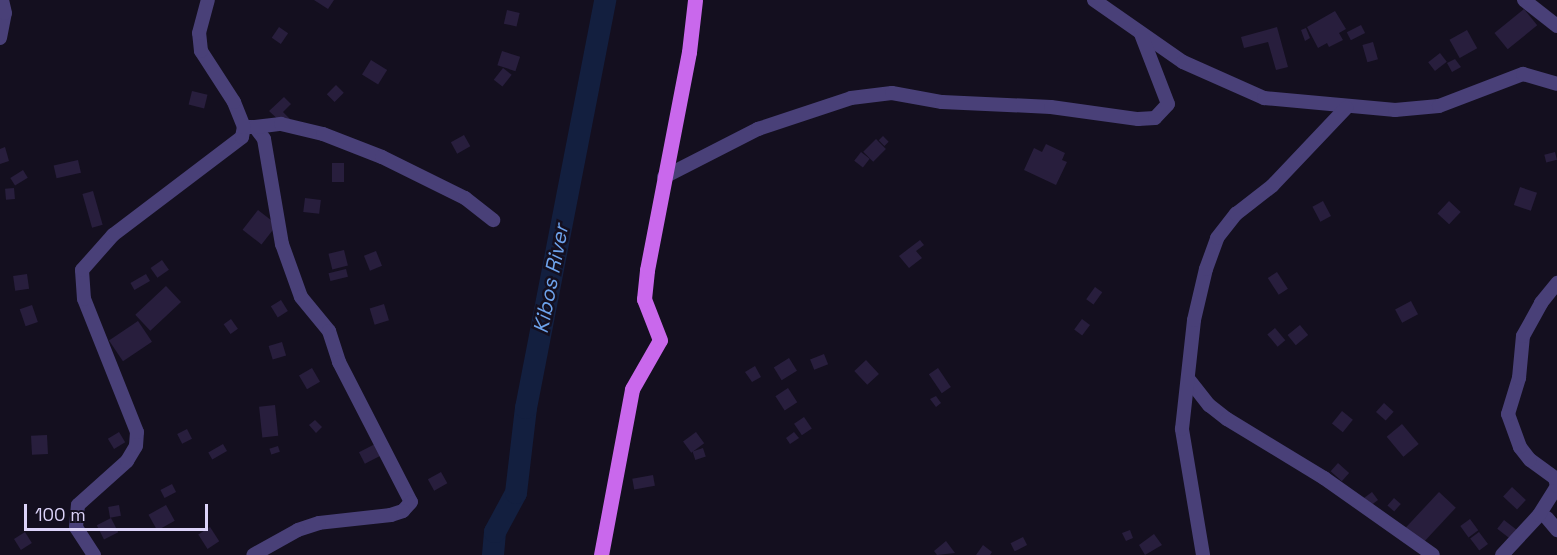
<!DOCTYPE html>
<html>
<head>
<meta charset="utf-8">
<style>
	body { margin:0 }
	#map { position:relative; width:1557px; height:555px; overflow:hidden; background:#140f1f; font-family:"Space Grotesk",sans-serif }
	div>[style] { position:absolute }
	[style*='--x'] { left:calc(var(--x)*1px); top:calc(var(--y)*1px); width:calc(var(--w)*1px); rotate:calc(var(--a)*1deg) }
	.river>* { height:22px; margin:-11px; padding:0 11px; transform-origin:11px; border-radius:11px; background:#131f3f }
	.building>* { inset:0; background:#281e3d; transform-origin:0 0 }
	.minor>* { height:14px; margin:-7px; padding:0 7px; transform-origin:7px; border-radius:7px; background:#494078 }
	.major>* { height:15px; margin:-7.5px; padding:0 7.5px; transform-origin:7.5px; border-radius:7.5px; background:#c968ec }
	span { translate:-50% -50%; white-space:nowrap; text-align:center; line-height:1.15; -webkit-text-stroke:5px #140f1f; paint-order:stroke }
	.water-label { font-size:21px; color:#6ea3ec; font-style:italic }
	.scale { position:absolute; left:24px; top:504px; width:184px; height:27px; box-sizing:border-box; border:3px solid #dcd3f9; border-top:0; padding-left:8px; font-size:18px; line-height:21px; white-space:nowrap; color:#dcd3f9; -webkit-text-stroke:4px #140f1f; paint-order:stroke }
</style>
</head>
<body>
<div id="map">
	<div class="river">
		<div style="--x:493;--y:555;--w:23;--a:-85"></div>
		<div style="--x:495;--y:532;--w:44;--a:-61.7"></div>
		<div style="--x:516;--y:493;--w:86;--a:-83.3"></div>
		<div style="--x:526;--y:408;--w:416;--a:-79"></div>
	</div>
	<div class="building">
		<div style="clip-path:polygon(314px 0,334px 0,328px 9px)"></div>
		<div style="left:1524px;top:9px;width:21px;height:38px;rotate:51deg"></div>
		<div style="left:507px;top:10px;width:13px;height:14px;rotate:13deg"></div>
		<div style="clip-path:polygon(1335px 11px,1346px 29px,1339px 33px,1343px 40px,1329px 47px,1327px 43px,1318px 48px,1307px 27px)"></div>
		<div style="left:1361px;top:25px;width:9px;height:16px;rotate:63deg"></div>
		<div style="left:279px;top:27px;width:11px;height:13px;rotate:34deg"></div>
		<div style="clip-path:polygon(1277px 27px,1288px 67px,1276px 70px,1268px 42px,1244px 48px,1241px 37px)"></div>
		<div style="clip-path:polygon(1306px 28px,1310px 38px,1305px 41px,1301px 30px)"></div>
		<div style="left:1467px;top:30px;width:21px;height:20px;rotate:61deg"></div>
		<div style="left:1373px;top:42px;width:18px;height:11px;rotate:74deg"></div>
		<div style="left:502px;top:51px;width:19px;height:15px;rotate:18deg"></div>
		<div style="left:1440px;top:53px;width:11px;height:15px;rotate:52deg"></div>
		<div style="clip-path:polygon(1455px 59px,1461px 67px,1452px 72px,1447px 63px)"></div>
		<div style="left:371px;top:60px;width:19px;height:17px;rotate:32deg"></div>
		<div style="left:503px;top:68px;width:11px;height:15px;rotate:38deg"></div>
		<div style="left:336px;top:85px;width:11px;height:13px;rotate:45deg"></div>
		<div style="left:192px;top:91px;width:16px;height:14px;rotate:14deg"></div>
		<div style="clip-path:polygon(284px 97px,291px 104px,283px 112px,290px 119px,284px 125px,269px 111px)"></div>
		<div style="left:464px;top:135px;width:13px;height:15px;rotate:61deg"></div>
		<div style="left:883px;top:136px;width:8px;height:6px;rotate:45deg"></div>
		<div style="left:876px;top:139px;width:14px;height:18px;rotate:45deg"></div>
		<div style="clip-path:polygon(1046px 144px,1065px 153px,1062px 160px,1067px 162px,1056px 185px,1024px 170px,1034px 148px,1042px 152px)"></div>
		<div style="clip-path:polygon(5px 147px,9px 161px,0 164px,0 149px)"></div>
		<div style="left:861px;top:152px;width:11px;height:11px;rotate:38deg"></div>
		<div style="left:1555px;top:152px;width:8px;height:11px;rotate:76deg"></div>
		<div style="left:78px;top:160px;width:13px;height:25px;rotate:77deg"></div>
		<div style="left:332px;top:163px;width:12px;height:19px"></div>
		<div style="left:23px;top:170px;width:9px;height:15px;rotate:58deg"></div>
		<div style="left:1520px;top:187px;width:18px;height:19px;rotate:19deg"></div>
		<div style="left:14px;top:188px;width:11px;height:9px;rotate:85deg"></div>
		<div style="left:93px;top:191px;width:35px;height:11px;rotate:74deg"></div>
		<div style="left:305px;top:198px;width:16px;height:14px;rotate:7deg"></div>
		<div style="left:1323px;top:201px;width:17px;height:12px;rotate:62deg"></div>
		<div style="left:1449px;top:201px;width:16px;height:17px;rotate:43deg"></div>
		<div style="left:258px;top:210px;width:24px;height:25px;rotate:38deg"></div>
		<div style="clip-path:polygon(920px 240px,924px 245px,916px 251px,922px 258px,909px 268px,899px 256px)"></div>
		<div style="left:344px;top:250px;width:16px;height:16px;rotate:76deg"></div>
		<div style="left:376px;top:251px;width:16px;height:13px;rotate:68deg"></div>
		<div style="left:162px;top:260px;width:12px;height:14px;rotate:55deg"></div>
		<div style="left:346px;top:269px;width:8px;height:18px;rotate:76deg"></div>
		<div style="left:1277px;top:272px;width:20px;height:11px;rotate:57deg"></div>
		<div style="left:27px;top:274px;width:15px;height:14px;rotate:82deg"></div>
		<div style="left:146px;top:274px;width:8px;height:18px;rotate:60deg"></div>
		<div style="left:166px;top:286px;width:22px;height:42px;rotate:47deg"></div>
		<div style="left:1095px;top:287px;width:9px;height:15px;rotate:36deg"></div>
		<div style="left:281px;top:300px;width:13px;height:12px;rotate:58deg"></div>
		<div style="left:1411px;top:301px;width:15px;height:18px;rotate:62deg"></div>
		<div style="left:384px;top:304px;width:17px;height:15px;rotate:73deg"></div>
		<div style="left:32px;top:305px;width:18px;height:13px;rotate:71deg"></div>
		<div style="left:231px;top:319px;width:12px;height:9px;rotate:55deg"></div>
		<div style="left:1082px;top:319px;width:10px;height:13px;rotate:37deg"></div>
		<div style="left:138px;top:321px;width:25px;height:35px;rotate:56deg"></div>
		<div style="left:1300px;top:325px;width:13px;height:16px;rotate:51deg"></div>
		<div style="left:1275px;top:328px;width:16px;height:10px;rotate:50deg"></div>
		<div style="left:282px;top:342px;width:14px;height:14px;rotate:73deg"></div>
		<div style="left:824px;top:354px;width:11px;height:15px;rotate:68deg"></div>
		<div style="left:789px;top:358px;width:15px;height:18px;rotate:58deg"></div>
		<div style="left:866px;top:360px;width:19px;height:16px;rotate:47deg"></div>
		<div style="clip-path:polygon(755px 366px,761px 377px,752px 382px,745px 372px)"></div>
		<div style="left:312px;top:368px;width:16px;height:15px;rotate:60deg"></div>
		<div style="left:938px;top:368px;width:23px;height:11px;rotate:56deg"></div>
		<div style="left:788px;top:388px;width:17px;height:15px;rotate:57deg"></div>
		<div style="clip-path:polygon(936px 396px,941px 403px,936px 407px,930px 399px)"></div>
		<div style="left:1384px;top:403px;width:13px;height:12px;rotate:42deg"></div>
		<div style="left:275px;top:405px;width:31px;height:16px;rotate:84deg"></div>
		<div style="left:1342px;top:411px;width:14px;height:16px;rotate:39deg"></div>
		<div style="left:804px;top:417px;width:14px;height:12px;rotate:56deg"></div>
		<div style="clip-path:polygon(315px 420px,322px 427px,316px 433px,309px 425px)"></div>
		<div style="left:1402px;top:424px;width:26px;height:20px;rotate:50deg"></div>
		<div style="left:187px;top:429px;width:11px;height:11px;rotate:63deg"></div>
		<div style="left:119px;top:432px;width:12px;height:13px;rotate:59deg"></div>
		<div style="left:696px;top:432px;width:14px;height:16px;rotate:54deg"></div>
		<div style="clip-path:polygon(794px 432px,799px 438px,790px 444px,786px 438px)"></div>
		<div style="left:47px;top:435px;width:19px;height:16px;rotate:87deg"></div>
		<div style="left:223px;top:444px;width:8px;height:17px;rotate:60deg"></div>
		<div style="left:375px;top:444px;width:13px;height:18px;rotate:63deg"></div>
		<div style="left:278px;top:446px;width:6px;height:9px;rotate:72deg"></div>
		<div style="left:703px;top:448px;width:9px;height:11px;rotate:72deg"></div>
		<div style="left:1338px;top:463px;width:15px;height:11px;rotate:42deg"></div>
		<div style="left:441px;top:472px;width:13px;height:15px;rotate:61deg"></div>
		<div style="left:653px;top:475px;width:11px;height:21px;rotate:80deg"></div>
		<div style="left:172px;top:484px;width:9px;height:13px;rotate:63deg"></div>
		<div style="left:1512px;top:487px;width:19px;height:13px;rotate:43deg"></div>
		<div style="left:1372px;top:492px;width:10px;height:10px;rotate:53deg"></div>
		<div style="left:1439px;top:492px;width:23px;height:50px;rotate:43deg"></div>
		<div style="left:1394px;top:498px;width:9px;height:10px;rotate:41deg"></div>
		<div style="left:119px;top:505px;width:11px;height:11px;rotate:80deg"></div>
		<div style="left:166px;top:505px;width:18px;height:20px;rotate:61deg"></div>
		<div style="left:111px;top:518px;width:16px;height:16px;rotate:63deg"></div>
		<div style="left:1470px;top:519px;width:14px;height:12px;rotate:54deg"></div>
		<div style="left:1504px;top:520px;width:16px;height:11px;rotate:38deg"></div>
		<div style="left:210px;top:527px;width:17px;height:14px;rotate:57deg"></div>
		<div style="clip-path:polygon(1130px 530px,1133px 538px,1126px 541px,1122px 533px)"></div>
		<div style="left:25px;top:532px;width:13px;height:13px;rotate:58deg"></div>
		<div style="left:1479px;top:532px;width:15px;height:11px;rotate:53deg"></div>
		<div style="clip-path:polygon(1154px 534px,1162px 545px,1145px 555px,1139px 545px)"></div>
		<div style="left:1023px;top:537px;width:9px;height:14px;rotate:63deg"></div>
		<div style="clip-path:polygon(946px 541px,955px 553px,937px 555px,934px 551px)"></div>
		<div style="clip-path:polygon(983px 545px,992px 552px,990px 555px,976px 555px)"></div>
	</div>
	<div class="minor">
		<div style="--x:1094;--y:0;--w:108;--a:34.9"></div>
		<div style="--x:1183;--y:62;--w:89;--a:24"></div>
		<div style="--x:1264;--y:98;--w:132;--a:5.2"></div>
		<div style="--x:1395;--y:110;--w:44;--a:-5.2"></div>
		<div style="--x:1439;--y:106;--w:90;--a:-20.9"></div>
		<div style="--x:1523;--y:74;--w:35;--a:16"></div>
		<div style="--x:1524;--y:0;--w:42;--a:38.2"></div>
		<div style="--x:0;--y:38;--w:25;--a:-79"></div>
		<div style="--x:5;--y:13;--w:13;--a:-103"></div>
		<div style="--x:244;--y:127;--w:11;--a:0"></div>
		<div style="--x:255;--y:127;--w:15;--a:53"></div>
		<div style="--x:264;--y:139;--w:107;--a:80.3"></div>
		<div style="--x:282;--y:244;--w:56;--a:70.3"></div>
		<div style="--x:301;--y:297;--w:44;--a:50.5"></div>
		<div style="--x:329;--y:331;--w:33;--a:72"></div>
		<div style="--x:339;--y:362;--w:157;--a:62.8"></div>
		<div style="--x:411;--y:502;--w:12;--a:132"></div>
		<div style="--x:403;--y:511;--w:13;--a:162"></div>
		<div style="--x:391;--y:515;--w:72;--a:173.7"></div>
		<div style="--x:319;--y:523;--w:22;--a:162"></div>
		<div style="--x:298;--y:530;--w:51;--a:150.9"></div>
		<div style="--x:255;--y:127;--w:26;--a:-7"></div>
		<div style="--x:281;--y:124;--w:43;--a:13.4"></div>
		<div style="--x:323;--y:134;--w:63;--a:21.3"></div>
		<div style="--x:382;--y:157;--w:93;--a:26.3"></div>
		<div style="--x:465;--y:198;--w:36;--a:38"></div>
		<div style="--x:664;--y:177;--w:106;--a:-27.1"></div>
		<div style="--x:758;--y:129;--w:98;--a:-18.4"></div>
		<div style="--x:851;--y:98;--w:41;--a:-7"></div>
		<div style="--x:892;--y:93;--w:51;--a:10.2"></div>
		<div style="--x:942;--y:102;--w:109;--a:2.6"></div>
		<div style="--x:1051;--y:107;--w:88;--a:7.9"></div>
		<div style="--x:1138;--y:119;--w:17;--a:-3"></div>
		<div style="--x:1155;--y:118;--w:19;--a:-47"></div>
		<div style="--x:1168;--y:104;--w:75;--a:-111.1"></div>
		<div style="--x:1190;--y:381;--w:31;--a:52"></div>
		<div style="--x:1209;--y:405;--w:23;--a:38"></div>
		<div style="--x:1227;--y:419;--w:114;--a:31.3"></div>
		<div style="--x:1324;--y:478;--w:133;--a:35.2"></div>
		<div style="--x:1547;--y:518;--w:16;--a:50"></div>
		<div style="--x:94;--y:555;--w:33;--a:-123"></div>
		<div style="--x:76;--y:527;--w:22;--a:-85"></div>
		<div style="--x:78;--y:505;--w:66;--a:-41.9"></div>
		<div style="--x:127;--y:461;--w:17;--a:-59"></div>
		<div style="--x:136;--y:446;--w:14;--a:-86"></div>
		<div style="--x:137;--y:432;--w:143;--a:-111.7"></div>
		<div style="--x:84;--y:299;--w:29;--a:-94"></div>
		<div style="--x:82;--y:270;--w:47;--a:-48.5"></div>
		<div style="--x:113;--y:235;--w:162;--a:-37.2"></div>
		<div style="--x:242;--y:137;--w:10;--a:-79"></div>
		<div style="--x:244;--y:127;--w:27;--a:-112"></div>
		<div style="--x:234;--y:102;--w:61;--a:-122.9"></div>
		<div style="--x:201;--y:51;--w:18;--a:-96"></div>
		<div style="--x:199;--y:33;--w:34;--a:-75"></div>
		<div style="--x:1203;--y:555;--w:128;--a:-99.5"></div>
		<div style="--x:1182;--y:429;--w:110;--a:-83.7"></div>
		<div style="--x:1194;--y:320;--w:52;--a:-76.8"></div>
		<div style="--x:1206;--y:269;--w:33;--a:-70"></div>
		<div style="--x:1217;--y:238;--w:31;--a:-52"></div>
		<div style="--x:1236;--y:214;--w:46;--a:-37.9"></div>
		<div style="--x:1272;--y:186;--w:108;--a:-46.5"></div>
		<div style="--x:1502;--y:555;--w:54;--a:-47.2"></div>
		<div style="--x:1539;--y:515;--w:34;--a:-58"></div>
		<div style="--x:1557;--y:486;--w:8;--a:-104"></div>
		<div style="--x:1555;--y:478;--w:31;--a:-144"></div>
		<div style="--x:1530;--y:460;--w:16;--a:-128"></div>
		<div style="--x:1520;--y:447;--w:35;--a:-110"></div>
		<div style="--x:1508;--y:414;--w:38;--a:-73"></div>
		<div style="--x:1519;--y:378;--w:42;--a:-84.6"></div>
		<div style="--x:1523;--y:336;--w:38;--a:-61"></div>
		<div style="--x:1541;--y:303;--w:26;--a:-51"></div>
	</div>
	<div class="major">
		<div style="--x:601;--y:555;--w:169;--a:-79.4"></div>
		<div style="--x:632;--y:389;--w:56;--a:-60.3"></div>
		<div style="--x:660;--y:340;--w:44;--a:-111.3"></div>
		<div style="--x:644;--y:299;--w:29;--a:-84"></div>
		<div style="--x:647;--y:270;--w:222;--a:-79.1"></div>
		<div style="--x:689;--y:52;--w:52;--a:-83.4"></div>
	</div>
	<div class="water-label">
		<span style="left:551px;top:279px;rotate:-79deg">Kibos River</span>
	</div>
	<div class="scale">100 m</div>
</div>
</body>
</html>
